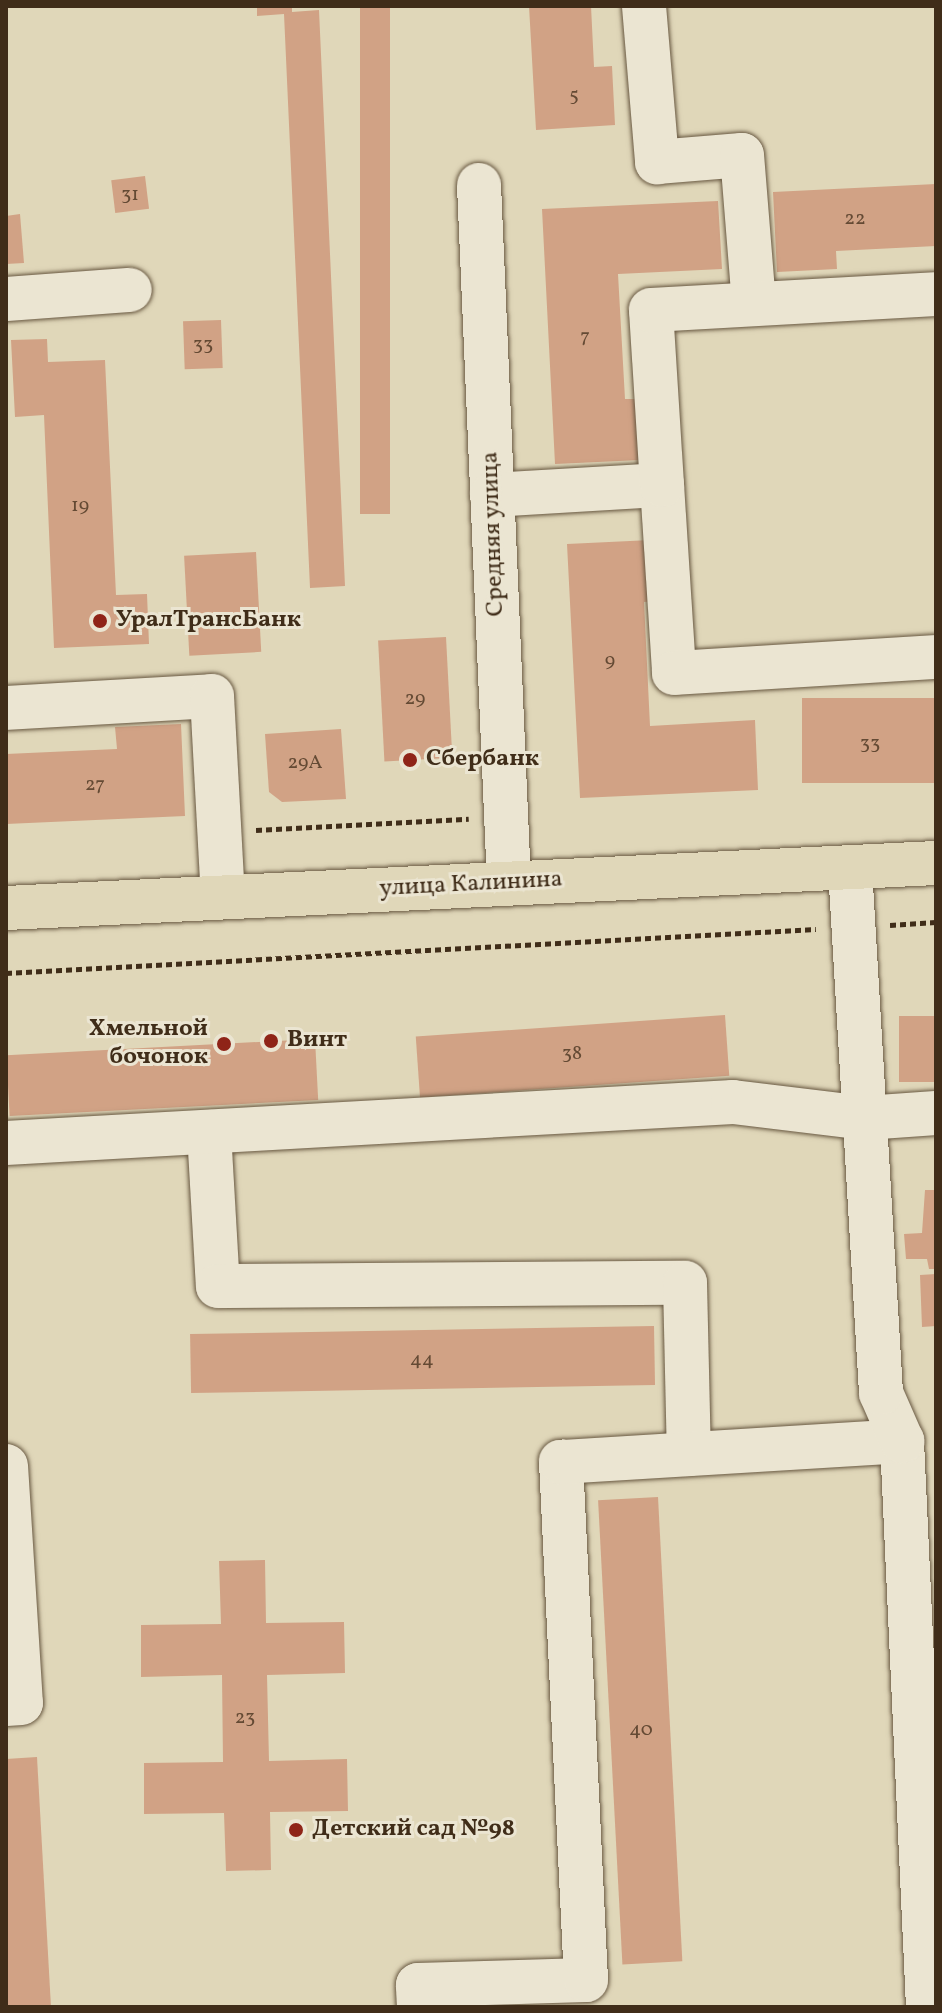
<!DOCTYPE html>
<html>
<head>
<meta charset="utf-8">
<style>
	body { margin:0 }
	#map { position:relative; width:942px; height:2013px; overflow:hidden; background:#e0d7b9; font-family:Vollkorn,serif }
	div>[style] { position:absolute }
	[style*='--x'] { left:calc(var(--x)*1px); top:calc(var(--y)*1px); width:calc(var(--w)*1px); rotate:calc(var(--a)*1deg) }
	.building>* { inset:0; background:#d1a285; transform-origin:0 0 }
	.path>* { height:5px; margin-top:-2.5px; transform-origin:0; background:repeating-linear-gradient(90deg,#402d19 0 6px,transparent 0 10px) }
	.roads { filter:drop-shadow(0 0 2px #685841) drop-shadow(0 0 2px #685841) }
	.minor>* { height:44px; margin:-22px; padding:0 22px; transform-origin:22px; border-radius:22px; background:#ebe5d2 }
	.major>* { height:44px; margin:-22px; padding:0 22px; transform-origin:22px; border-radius:22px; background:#e0d7b9 }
	.dots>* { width:22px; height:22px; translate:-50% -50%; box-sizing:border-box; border:4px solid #ebe5d2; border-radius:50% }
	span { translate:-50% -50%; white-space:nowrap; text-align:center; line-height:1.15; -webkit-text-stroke:6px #ebe5d2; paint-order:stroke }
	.number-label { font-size:20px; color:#644a34 }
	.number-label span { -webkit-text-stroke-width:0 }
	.street-label { font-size:24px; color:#402d19 }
	.poi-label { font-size:24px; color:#402d19; font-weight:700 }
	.left { translate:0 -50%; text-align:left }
	.right { translate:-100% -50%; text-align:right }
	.frame { position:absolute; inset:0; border:8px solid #402d19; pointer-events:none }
</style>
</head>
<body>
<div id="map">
	<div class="building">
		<div style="clip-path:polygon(257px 6px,292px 6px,292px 12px,319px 10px,345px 586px,310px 588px,284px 14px,257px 16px)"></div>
		<div style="left:360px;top:6px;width:30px;height:508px"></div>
		<div style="clip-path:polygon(529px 6px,591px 6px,594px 67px,612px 66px,615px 125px,536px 130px)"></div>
		<div style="left:145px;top:176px;width:33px;height:34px;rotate:83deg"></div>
		<div style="clip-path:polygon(936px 184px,936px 246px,836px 251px,837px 269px,777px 272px,773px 192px)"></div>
		<div style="clip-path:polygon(718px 201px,722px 269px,618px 274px,625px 399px,637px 399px,640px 460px,555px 464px,542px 209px)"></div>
		<div style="clip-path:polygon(20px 214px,24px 263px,6px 264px,6px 216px)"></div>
		<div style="left:221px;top:320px;width:48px;height:38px;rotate:88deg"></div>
		<div style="clip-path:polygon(47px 339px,48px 362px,105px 360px,116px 595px,147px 594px,149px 644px,54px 648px,44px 415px,15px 417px,11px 340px)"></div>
		<div style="clip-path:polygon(651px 540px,654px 601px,644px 602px,650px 726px,755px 720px,758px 790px,580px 798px,567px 544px)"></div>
		<div style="left:256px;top:552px;width:100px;height:72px;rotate:87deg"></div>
		<div style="left:446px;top:637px;width:121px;height:68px;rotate:87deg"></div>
		<div style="left:936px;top:698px;width:85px;height:134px;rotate:90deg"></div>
		<div style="clip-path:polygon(181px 724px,185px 816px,6px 824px,6px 754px,117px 749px,115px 727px)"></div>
		<div style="clip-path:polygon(341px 729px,346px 799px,282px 802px,269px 792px,265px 734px)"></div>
		<div style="left:725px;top:1015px;width:61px;height:310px;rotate:86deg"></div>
		<div style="left:936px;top:1016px;width:66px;height:37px;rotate:90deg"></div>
		<div style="left:315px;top:1039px;width:61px;height:309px;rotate:87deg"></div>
		<div style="clip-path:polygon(925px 1190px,936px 1190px,936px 1269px,929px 1269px,927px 1259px,906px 1259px,904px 1234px,922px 1233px)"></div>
		<div style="clip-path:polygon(936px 1274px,936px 1326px,922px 1327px,920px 1275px)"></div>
		<div style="left:654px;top:1326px;width:59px;height:464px;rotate:89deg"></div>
		<div style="left:658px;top:1497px;width:465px;height:60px;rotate:87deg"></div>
		<div style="clip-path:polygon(265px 1560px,266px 1623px,344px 1622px,345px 1673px,267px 1675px,269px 1761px,347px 1759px,348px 1811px,270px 1812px,271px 1870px,226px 1871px,224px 1813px,144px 1814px,144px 1763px,223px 1762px,222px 1675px,141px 1677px,141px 1625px,221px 1624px,219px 1561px)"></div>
		<div style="clip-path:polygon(37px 1757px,51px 2007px,6px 2007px,6px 1759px)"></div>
	</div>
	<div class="path">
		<div style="--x:256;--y:830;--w:213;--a:-3"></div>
		<div style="--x:890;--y:925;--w:46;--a:-3.7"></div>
		<div style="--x:6;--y:973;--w:811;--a:-3.11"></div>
	</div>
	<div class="roads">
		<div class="minor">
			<div style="--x:644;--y:6;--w:157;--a:85.2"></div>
			<div style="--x:657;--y:162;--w:85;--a:-4.7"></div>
			<div style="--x:742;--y:155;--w:149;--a:85.4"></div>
			<div style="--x:479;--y:185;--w:699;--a:87.54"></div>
			<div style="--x:6;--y:299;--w:124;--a:-4.2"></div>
			<div style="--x:662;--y:485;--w:188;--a:86.3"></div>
			<div style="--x:674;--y:673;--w:262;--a:-3.5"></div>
			<div style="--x:492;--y:495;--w:170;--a:-3.4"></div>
			<div style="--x:662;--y:485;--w:175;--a:-93.6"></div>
			<div style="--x:651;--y:310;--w:285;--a:-3.2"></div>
			<div style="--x:6;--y:708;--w:206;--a:-3.3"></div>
			<div style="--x:212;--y:696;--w:201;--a:86.9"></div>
			<div style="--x:209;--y:1132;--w:154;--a:86.7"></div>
			<div style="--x:218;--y:1286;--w:467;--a:-0.4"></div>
			<div style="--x:685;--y:1283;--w:171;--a:88.7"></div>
			<div style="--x:6;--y:1143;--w:728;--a:-3.23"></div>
			<div style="--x:733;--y:1102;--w:133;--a:6.9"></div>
			<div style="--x:865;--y:1118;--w:71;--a:-4"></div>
			<div style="--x:902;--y:1441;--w:567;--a:87.37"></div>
			<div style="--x:6;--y:1466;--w:237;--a:86.4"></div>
			<div style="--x:21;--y:1703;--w:15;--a:176"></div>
			<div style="--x:419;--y:2007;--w:22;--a:-93"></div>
			<div style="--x:418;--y:1985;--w:168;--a:-1.7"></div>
			<div style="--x:586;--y:1980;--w:519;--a:-92.76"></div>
			<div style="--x:561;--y:1462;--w:342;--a:-3.5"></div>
			<div style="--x:902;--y:1441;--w:52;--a:-113.6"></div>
			<div style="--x:881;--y:1393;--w:526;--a:-93.38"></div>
		</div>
		<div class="major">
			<div style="--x:6;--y:908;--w:931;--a:-2.77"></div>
		</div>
	</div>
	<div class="dots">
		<div style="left:100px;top:621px;background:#8f2418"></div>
		<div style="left:410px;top:760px;background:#8f2418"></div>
		<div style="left:271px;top:1041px;background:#8f2418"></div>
		<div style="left:224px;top:1044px;background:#8f2418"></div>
		<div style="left:296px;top:1830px;background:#8f2418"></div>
	</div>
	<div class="number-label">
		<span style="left:574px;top:96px">5</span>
		<span style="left:130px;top:195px">31</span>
		<span style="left:855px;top:219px">22</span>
		<span style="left:585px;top:337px">7</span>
		<span style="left:203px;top:345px">33</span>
		<span style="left:80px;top:506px">19</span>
		<span style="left:610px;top:661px">9</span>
		<span style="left:415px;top:699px">29</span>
		<span style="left:870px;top:744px">33</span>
		<span style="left:305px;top:763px">29А</span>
		<span style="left:95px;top:785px">27</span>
		<span style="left:572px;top:1054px">38</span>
		<span style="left:422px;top:1360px">44</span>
		<span style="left:245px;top:1718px">23</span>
		<span style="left:641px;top:1730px">40</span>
	</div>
	<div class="street-label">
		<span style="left:494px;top:534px;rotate:-92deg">Средняя улица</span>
		<span style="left:471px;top:885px;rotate:-3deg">улица Калинина</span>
	</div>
	<div class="poi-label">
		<span class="left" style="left:116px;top:621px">УралТрансБанк</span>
		<span class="left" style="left:426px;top:760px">Сбербанк</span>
		<span class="right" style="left:208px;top:1044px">Хмельной<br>бочонок</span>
		<span class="left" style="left:287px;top:1041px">Винт</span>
		<span class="left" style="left:312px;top:1830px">Детский сад №98</span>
	</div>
	<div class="frame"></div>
</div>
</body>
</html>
